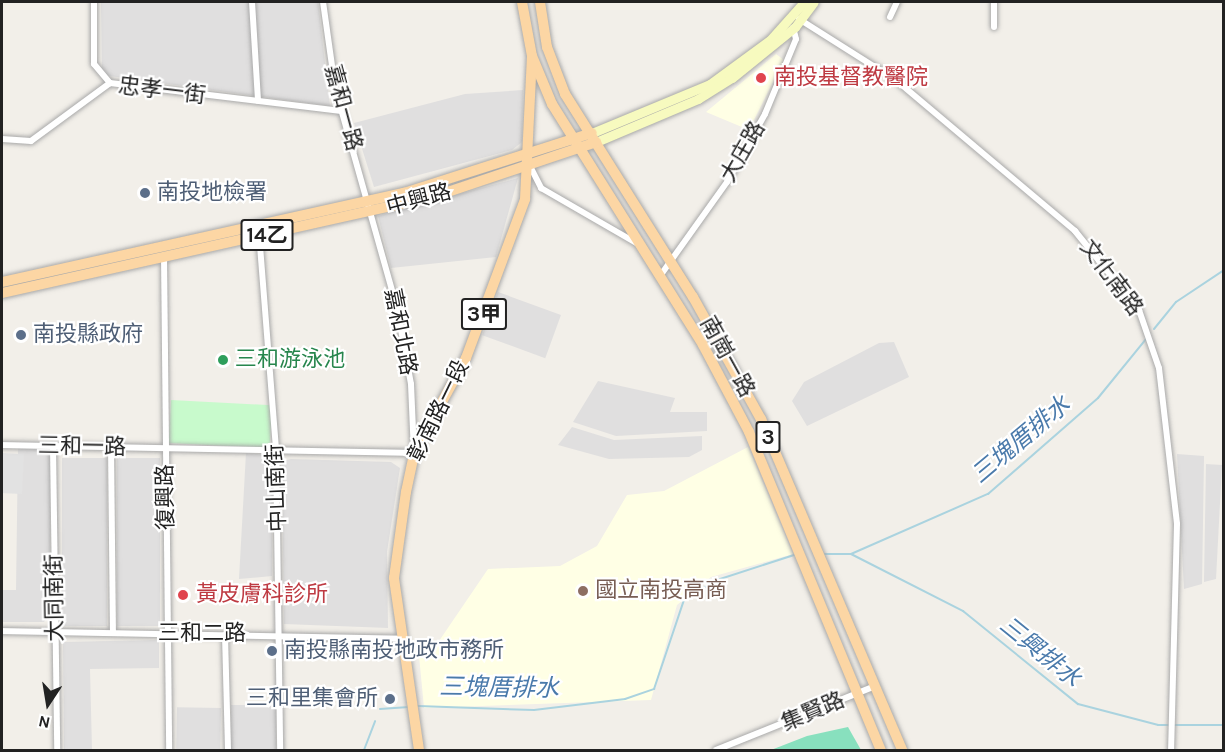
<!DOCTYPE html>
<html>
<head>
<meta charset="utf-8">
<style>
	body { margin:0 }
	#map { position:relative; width:1225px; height:752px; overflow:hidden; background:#f2efe9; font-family:Karla,"Noto Sans TC",sans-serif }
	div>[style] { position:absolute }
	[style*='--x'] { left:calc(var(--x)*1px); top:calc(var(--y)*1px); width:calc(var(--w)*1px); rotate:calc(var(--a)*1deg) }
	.residential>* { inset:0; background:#e0dfdf; transform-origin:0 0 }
	.education>* { inset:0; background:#ffffe5 }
	.park>* { inset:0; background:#c8facc; transform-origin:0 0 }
	.pitch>* { inset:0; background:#88e0be }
	.parking>* { inset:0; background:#e2e2e2; transform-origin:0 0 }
	.stream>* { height:2px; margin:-1px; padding:0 1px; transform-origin:1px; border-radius:1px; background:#aad3df }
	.roads { filter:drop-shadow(0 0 2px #a9a9a9) drop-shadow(0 0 2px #a9a9a9) }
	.street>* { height:6px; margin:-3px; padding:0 3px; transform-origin:3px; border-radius:3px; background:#fff }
	.secondary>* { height:9px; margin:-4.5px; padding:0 4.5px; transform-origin:4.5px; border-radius:4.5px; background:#f7fabf }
	.primary>* { height:10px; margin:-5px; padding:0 5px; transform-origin:5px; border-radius:5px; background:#fcd6a4 }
	.dots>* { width:16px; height:16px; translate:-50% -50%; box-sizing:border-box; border:3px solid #fff; border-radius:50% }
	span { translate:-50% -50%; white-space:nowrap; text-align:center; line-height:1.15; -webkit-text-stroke:4.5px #fff; paint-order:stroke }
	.shield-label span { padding:2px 4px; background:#fff; border:2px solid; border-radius:4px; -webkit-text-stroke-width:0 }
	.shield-label { font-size:21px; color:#222; font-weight:700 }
	.health-label { font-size:22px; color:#be3a42 }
	.left { translate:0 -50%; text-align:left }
	.street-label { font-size:22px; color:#222 }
	.service-label { font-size:22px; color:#4e5e75 }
	.right { translate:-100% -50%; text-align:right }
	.leisure-label { font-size:22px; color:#27864d }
	.education-label { font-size:22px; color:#785e54 }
	.water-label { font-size:24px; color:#4a7aab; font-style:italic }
	.frame { position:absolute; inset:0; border:3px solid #222; pointer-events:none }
	.north { position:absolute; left:18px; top:674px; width:60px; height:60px; -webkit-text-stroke:4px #fff; paint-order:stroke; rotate:192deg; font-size:16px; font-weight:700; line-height:24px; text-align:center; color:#222 }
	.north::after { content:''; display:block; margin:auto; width:21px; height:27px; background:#222; clip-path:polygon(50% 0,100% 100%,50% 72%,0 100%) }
</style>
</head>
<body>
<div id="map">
	<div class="residential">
		<div style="clip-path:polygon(101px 2px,318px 2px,330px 106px,102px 75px)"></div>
		<div style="clip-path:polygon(523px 90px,522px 142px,512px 150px,374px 187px,354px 123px,465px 94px)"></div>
		<div style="clip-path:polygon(518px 178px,496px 257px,391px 268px,378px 216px)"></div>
		<div style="left:498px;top:292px;width:67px;height:46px;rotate:20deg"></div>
		<div style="clip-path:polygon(894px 342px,909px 377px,807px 426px,792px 401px,804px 382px,879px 343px)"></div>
		<div style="clip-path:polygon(598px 381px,675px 398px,670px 412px,707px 412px,707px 431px,616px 436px,573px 422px)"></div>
		<div style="clip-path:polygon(572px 427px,614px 440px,702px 436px,702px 450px,689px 457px,609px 459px,558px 445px)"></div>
		<div style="clip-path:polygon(18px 447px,46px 449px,50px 457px,50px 613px,44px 622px,2px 622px,2px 590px,16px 590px)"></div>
		<div style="clip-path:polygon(246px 453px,266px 455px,272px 466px,272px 576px,239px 579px)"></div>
		<div style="clip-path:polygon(1177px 454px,1204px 456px,1202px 584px,1184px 589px)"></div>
		<div style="left:62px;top:458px;width:45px;height:168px"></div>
		<div style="left:117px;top:458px;width:43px;height:168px"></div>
		<div style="clip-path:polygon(291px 459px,391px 462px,400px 468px,387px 552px,388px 628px,284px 624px,282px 461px)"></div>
		<div style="clip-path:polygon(1206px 464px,1222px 465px,1216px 579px,1204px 582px)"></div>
		<div style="clip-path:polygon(159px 640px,159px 668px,90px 669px,92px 750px,64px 750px,63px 642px)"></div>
		<div style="left:231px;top:705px;width:45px;height:45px"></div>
		<div style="left:221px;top:708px;width:42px;height:44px;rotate:91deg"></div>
	</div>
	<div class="education">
		<div style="clip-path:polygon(776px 54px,784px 60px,749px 130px,706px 112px)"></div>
		<div style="clip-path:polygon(748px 447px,793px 554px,711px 577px,677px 605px,651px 700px,424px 708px,418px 645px,439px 641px,488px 569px,560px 566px,597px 546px,627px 495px,664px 491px)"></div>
	</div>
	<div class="park">
		<div style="left:171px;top:400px;width:101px;height:43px;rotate:3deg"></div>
	</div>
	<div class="pitch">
		<div style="clip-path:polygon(848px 727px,861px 750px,771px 750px,807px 736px)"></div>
	</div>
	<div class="parking">
		<div style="left:2px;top:453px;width:22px;height:40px;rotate:3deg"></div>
	</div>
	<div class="stream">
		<div style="--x:1154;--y:329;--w:35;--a:-51"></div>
		<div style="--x:1176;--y:302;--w:58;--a:-33.7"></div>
		<div style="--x:825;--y:554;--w:26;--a:0"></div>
		<div style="--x:851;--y:554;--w:150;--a:-23.7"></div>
		<div style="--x:988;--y:494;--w:146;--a:-41.1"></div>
		<div style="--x:1098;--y:398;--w:76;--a:-50.9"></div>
		<div style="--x:851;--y:554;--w:126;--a:27"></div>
		<div style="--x:963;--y:611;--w:148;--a:39"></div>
		<div style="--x:1078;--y:704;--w:83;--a:14.7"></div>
		<div style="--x:1158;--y:725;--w:66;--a:0"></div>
		<div style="--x:418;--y:706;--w:116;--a:2"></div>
		<div style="--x:534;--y:710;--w:92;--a:-6.9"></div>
		<div style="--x:625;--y:699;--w:31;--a:-19"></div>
		<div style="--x:654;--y:689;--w:94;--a:-71.4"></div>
		<div style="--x:684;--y:600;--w:39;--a:-31"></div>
		<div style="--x:717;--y:580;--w:81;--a:-18"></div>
		<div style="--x:380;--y:709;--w:29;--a:-4"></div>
		<div style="--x:364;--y:750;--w:31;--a:-69"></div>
	</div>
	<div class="roads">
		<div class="street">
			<div style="--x:94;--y:2;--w:62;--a:90"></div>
			<div style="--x:94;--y:64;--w:25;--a:50"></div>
			<div style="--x:252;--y:2;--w:99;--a:86.5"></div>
			<div style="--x:890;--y:17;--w:17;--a:-65"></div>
			<div style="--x:799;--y:19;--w:116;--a:32.3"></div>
			<div style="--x:897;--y:81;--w:233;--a:40.1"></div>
			<div style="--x:1075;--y:231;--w:102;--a:51"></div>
			<div style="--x:1139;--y:310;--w:61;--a:71"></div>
			<div style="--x:1159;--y:368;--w:157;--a:83.4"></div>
			<div style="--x:1177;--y:524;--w:226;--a:91.5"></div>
			<div style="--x:994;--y:27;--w:25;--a:-90"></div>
			<div style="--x:2;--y:139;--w:29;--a:4"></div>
			<div style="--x:31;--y:141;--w:98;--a:-36.3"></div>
			<div style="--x:110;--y:83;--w:233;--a:6.9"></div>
			<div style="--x:530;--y:166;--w:25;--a:63"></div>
			<div style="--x:541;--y:188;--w:112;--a:30"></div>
			<div style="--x:259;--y:233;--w:219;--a:85.5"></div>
			<div style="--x:276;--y:451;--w:299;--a:89.2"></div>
			<div style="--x:164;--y:256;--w:494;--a:89.4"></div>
			<div style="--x:660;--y:276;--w:115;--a:-54.5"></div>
			<div style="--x:727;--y:182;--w:78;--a:-60.8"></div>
			<div style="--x:765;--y:114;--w:81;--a:-67.5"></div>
			<div style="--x:796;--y:39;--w:12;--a:-104"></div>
			<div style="--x:2;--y:445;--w:412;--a:1.1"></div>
			<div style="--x:414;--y:453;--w:69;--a:-92.5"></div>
			<div style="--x:411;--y:384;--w:77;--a:-100.4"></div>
			<div style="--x:397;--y:308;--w:230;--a:-105.7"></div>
			<div style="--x:335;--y:87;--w:86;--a:-98"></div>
			<div style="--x:53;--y:446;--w:304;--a:89.2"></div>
			<div style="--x:111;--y:446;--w:187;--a:89.4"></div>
			<div style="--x:2;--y:631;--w:399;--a:1.1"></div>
			<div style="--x:225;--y:635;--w:115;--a:88.5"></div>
			<div style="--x:716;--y:750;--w:171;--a:-21.9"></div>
		</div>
		<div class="secondary">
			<div style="--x:592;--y:133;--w:128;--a:-22.6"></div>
			<div style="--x:710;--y:84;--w:74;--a:-36.3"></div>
			<div style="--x:770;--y:40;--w:51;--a:-48.2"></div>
			<div style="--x:596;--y:142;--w:111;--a:-22.9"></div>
			<div style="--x:698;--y:99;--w:40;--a:-32"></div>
			<div style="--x:732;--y:78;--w:81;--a:-39"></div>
			<div style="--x:795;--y:27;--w:31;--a:-53"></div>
		</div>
		<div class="primary">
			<div style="--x:522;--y:2;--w:55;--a:79.5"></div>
			<div style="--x:532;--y:56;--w:52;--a:67.4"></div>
			<div style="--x:552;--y:104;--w:284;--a:57.9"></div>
			<div style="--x:703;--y:345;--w:98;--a:62.1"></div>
			<div style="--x:749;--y:432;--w:344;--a:67.5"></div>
			<div style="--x:540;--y:2;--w:46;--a:81.2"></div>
			<div style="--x:547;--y:47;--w:50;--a:69"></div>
			<div style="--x:565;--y:94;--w:240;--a:57.8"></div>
			<div style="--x:693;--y:297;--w:140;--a:60.9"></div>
			<div style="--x:761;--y:419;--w:360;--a:66.9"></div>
			<div style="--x:2;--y:282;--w:412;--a:-12.5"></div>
			<div style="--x:404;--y:193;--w:197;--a:-17.7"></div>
			<div style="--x:2;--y:293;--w:445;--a:-12.6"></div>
			<div style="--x:436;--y:196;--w:169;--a:-18.6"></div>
			<div style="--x:419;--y:750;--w:174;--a:-98.3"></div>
			<div style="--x:394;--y:578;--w:87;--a:-82.1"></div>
			<div style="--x:406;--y:492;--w:40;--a:-78"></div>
			<div style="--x:414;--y:453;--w:108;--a:-61.3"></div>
			<div style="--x:466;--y:358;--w:170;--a:-69.6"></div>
			<div style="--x:525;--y:199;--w:143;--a:-87.2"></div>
		</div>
	</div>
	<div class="dots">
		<div style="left:761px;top:78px;background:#e0444e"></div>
		<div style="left:145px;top:193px;background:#5c6f8a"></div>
		<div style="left:21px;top:335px;background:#5c6f8a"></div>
		<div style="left:223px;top:360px;background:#2e9e5b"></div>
		<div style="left:583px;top:591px;background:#8d6e63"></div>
		<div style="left:183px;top:595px;background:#e0444e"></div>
		<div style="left:272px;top:651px;background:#5c6f8a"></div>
		<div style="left:390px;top:699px;background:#5c6f8a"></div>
	</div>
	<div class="shield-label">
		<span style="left:267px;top:235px">14乙</span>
		<span style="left:484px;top:314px">3甲</span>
		<span style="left:768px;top:437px">3</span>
	</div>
	<div class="health-label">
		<span class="left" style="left:774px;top:78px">南投基督教醫院</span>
		<span class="left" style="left:196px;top:595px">黃皮膚科診所</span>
	</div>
	<div class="street-label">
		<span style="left:162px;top:91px;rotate:7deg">忠孝一街</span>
		<span style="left:343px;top:108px;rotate:75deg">嘉和一路</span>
		<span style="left:743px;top:152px;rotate:-60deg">大庄路</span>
		<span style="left:419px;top:200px;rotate:-15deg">中興路</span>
		<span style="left:1111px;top:278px;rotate:53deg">文化南路</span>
		<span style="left:400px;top:332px;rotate:79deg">嘉和北路</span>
		<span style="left:727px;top:357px;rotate:61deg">南崗一路</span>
		<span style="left:439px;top:411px;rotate:-64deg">彰南路一段</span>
		<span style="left:82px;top:447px;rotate:1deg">三和一路</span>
		<span style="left:277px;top:488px;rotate:-92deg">中山南街</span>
		<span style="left:166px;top:497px;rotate:-91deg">復興路</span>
		<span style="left:55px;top:598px;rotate:-91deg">大同南街</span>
		<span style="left:202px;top:634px">三和二路</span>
		<span style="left:813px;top:712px;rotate:-23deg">集賢路</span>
	</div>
	<div class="service-label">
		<span class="left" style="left:157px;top:193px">南投地檢署</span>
		<span class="left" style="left:33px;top:335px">南投縣政府</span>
		<span class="left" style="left:284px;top:651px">南投縣南投地政市務所</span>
		<span class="right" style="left:378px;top:699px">三和里集會所</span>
	</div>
	<div class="leisure-label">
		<span class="left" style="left:235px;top:360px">三和游泳池</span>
	</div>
	<div class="education-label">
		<span class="left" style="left:595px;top:591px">國立南投高商</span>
	</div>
	<div class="water-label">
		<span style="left:1021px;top:440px;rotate:-40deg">三塊厝排水</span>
		<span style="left:1040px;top:652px;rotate:39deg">三興排水</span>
		<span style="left:499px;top:688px;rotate:1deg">三塊厝排水</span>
	</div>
	<div class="frame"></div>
	<div class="north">N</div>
</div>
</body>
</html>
